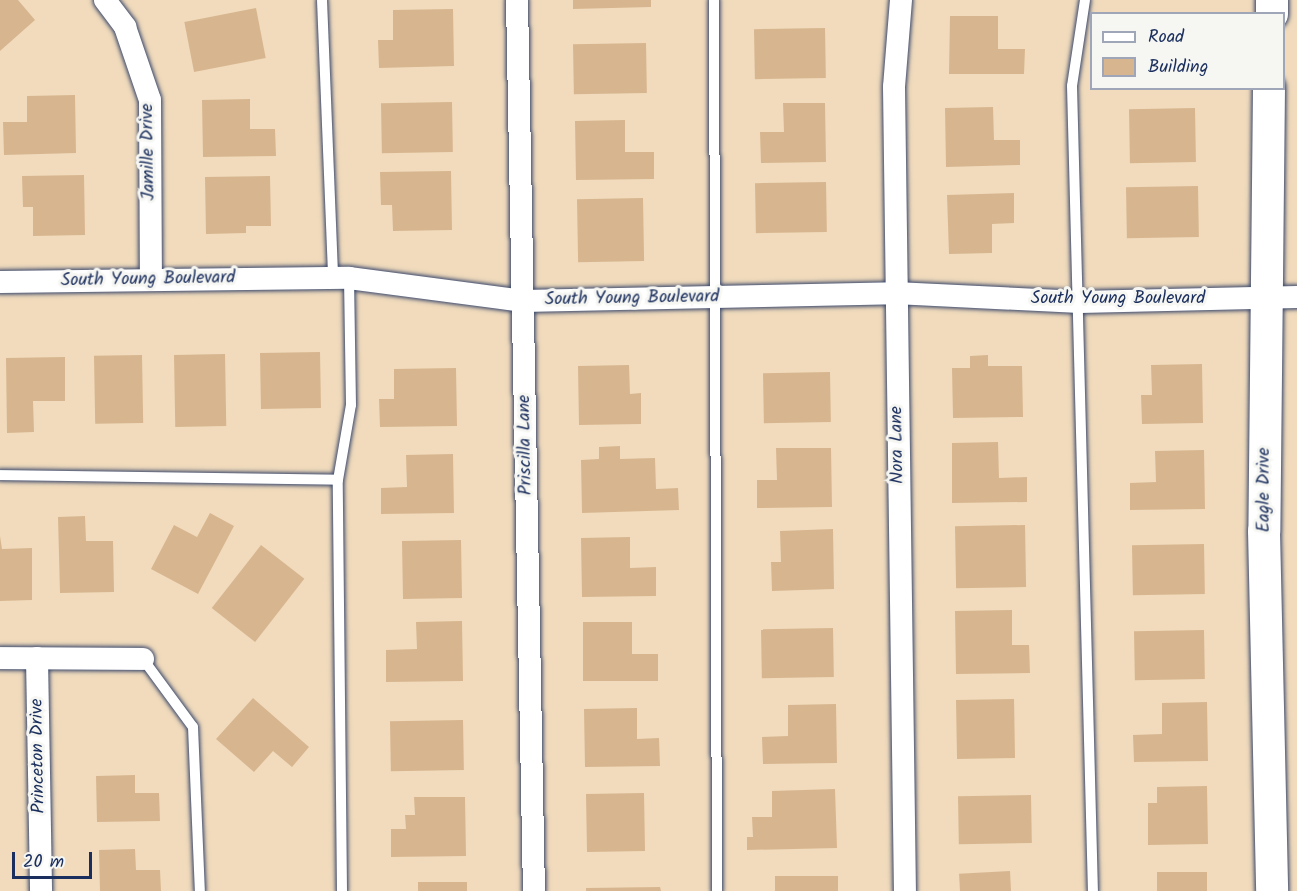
<!DOCTYPE html>
<html>
<head>
<meta charset="utf-8">
<style>
	body { margin:0 }
	#map { position:relative; width:1297px; height:891px; overflow:hidden; background:#f1dbbc; font-family:Kalam,sans-serif }
	div>[style] { position:absolute }
	[style*='--x'] { left:calc(var(--x)*1px); top:calc(var(--y)*1px); width:calc(var(--w)*1px); rotate:calc(var(--a)*1deg) }
	.building>* { inset:0; background:#d7b68f; transform-origin:0 0 }
	.roads { filter:drop-shadow(0 0 2px #3b496c) drop-shadow(0 0 2px #3b496c) }
	.lane>* { height:10px; margin:-5px; padding:0 5px; transform-origin:5px; border-radius:5px; background:#fff }
	.street>* { height:22px; margin:-11px; padding:0 11px; transform-origin:11px; border-radius:11px; background:#fff }
	.secondary>* { height:32px; margin:-16px; padding:0 16px; transform-origin:16px; border-radius:16px; background:#fff }
	span { translate:-50% -50%; white-space:nowrap; text-align:center; line-height:1.15; -webkit-text-stroke:6px #f6f6f2; paint-order:stroke }
	.street-label { font-size:18px; color:#1b2f5e }
	.legend { position:absolute; left:1090px; top:12px; width:195px; height:78px; box-sizing:border-box; background:#f6f6f2; border:2px solid #9ea6b7; margin:0; padding:8px 10px; list-style:none; font-size:18px; color:#1b2f5e }
	.legend li { display:flex; align-items:center; gap:12px; height:30px }
	.legend b { width:30px; border:2px solid #9ea6b7 }
	.scale { position:absolute; left:12px; top:852px; width:80px; height:27px; box-sizing:border-box; border:3px solid #1b2f5e; border-top:0; padding-left:8px; font-size:18px; line-height:21px; white-space:nowrap; color:#1b2f5e; -webkit-text-stroke:4px #f6f6f2; paint-order:stroke }
</style>
</head>
<body>
<div id="map">
	<div class="building">
		<div style="clip-path:polygon(0 0,18px 0,35px 20px,0 51px)"></div>
		<div style="clip-path:polygon(573px 0,651px 0,651px 7px,573px 9px)"></div>
		<div style="left:256px;top:8px;width:51px;height:73px;rotate:79deg"></div>
		<div style="clip-path:polygon(453px 9px,454px 66px,379px 68px,378px 40px,393px 40px,393px 10px)"></div>
		<div style="clip-path:polygon(950px 16px,998px 16px,998px 49px,1025px 49px,1024px 74px,949px 74px)"></div>
		<div style="left:825px;top:28px;width:50px;height:71px;rotate:89deg"></div>
		<div style="left:646px;top:43px;width:50px;height:73px;rotate:89deg"></div>
		<div style="clip-path:polygon(75px 95px,76px 153px,4px 155px,3px 122px,27px 122px,27px 96px)"></div>
		<div style="clip-path:polygon(250px 99px,250px 129px,275px 129px,276px 156px,203px 157px,202px 100px)"></div>
		<div style="left:452px;top:102px;width:50px;height:71px;rotate:89deg"></div>
		<div style="clip-path:polygon(783px 103px,825px 103px,826px 162px,761px 163px,760px 132px,784px 132px)"></div>
		<div style="clip-path:polygon(993px 107px,994px 140px,1020px 140px,1020px 165px,946px 167px,945px 108px)"></div>
		<div style="left:1195px;top:108px;width:54px;height:66px;rotate:89deg"></div>
		<div style="clip-path:polygon(625px 120px,625px 152px,654px 152px,654px 179px,576px 180px,575px 121px)"></div>
		<div style="clip-path:polygon(451px 171px,452px 230px,393px 231px,392px 205px,381px 205px,380px 172px)"></div>
		<div style="clip-path:polygon(84px 175px,85px 235px,33px 236px,33px 207px,23px 207px,22px 176px)"></div>
		<div style="clip-path:polygon(270px 176px,271px 226px,246px 226px,246px 233px,206px 234px,205px 177px)"></div>
		<div style="left:826px;top:182px;width:50px;height:71px;rotate:89deg"></div>
		<div style="left:1198px;top:186px;width:51px;height:72px;rotate:89deg"></div>
		<div style="clip-path:polygon(1014px 193px,1014px 223px,992px 224px,992px 253px,949px 254px,947px 195px)"></div>
		<div style="left:643px;top:198px;width:63px;height:66px;rotate:89deg"></div>
		<div style="left:320px;top:352px;width:56px;height:60px;rotate:89deg"></div>
		<div style="left:225px;top:354px;width:72px;height:51px;rotate:89deg"></div>
		<div style="left:142px;top:355px;width:68px;height:48px;rotate:89deg"></div>
		<div style="clip-path:polygon(988px 355px,988px 366px,1022px 366px,1023px 417px,953px 418px,952px 368px,970px 368px,970px 356px)"></div>
		<div style="clip-path:polygon(65px 357px,65px 401px,33px 401px,34px 432px,7px 433px,6px 358px)"></div>
		<div style="clip-path:polygon(1202px 364px,1203px 423px,1142px 424px,1141px 395px,1152px 395px,1151px 365px)"></div>
		<div style="clip-path:polygon(629px 365px,630px 394px,641px 393px,641px 424px,579px 425px,578px 366px)"></div>
		<div style="clip-path:polygon(456px 368px,457px 426px,380px 427px,379px 399px,394px 399px,394px 369px)"></div>
		<div style="left:830px;top:372px;width:50px;height:67px;rotate:89deg"></div>
		<div style="clip-path:polygon(998px 442px,999px 478px,1027px 477px,1027px 502px,952px 503px,952px 443px)"></div>
		<div style="clip-path:polygon(620px 446px,620px 459px,655px 458px,656px 489px,678px 488px,679px 510px,582px 513px,581px 460px,599px 459px,599px 447px)"></div>
		<div style="clip-path:polygon(776px 448px,831px 448px,832px 507px,757px 508px,757px 480px,777px 480px)"></div>
		<div style="clip-path:polygon(1204px 450px,1205px 509px,1130px 510px,1130px 483px,1156px 482px,1155px 451px)"></div>
		<div style="clip-path:polygon(453px 454px,454px 513px,381px 514px,381px 488px,407px 487px,406px 455px)"></div>
		<div style="clip-path:polygon(210px 513px,234px 526px,198px 594px,151px 569px,174px 525px,197px 537px)"></div>
		<div style="clip-path:polygon(85px 516px,86px 541px,113px 541px,114px 592px,60px 593px,58px 517px)"></div>
		<div style="left:1025px;top:525px;width:62px;height:70px;rotate:89deg"></div>
		<div style="clip-path:polygon(833px 529px,834px 589px,772px 591px,771px 562px,781px 562px,780px 531px)"></div>
		<div style="clip-path:polygon(0 536px,2px 549px,32px 548px,32px 600px,0 601px)"></div>
		<div style="clip-path:polygon(630px 537px,630px 568px,656px 567px,656px 596px,582px 597px,581px 538px)"></div>
		<div style="left:461px;top:540px;width:58px;height:59px;rotate:89deg"></div>
		<div style="left:1204px;top:544px;width:50px;height:72px;rotate:89deg"></div>
		<div style="left:261px;top:545px;width:55px;height:80px;rotate:38deg"></div>
		<div style="clip-path:polygon(1012px 610px,1012px 645px,1029px 645px,1030px 673px,956px 674px,955px 611px)"></div>
		<div style="clip-path:polygon(462px 621px,463px 681px,386px 682px,386px 650px,417px 649px,416px 622px)"></div>
		<div style="clip-path:polygon(583px 622px,632px 622px,632px 654px,658px 654px,658px 681px,583px 681px)"></div>
		<div style="left:833px;top:628px;width:49px;height:72px;rotate:89deg"></div>
		<div style="left:1204px;top:630px;width:49px;height:70px;rotate:89deg"></div>
		<div style="clip-path:polygon(253px 698px,309px 747px,292px 767px,273px 751px,254px 772px,216px 739px)"></div>
		<div style="left:1014px;top:699px;width:59px;height:58px;rotate:89deg"></div>
		<div style="clip-path:polygon(1207px 702px,1208px 761px,1134px 762px,1133px 735px,1162px 734px,1162px 703px)"></div>
		<div style="clip-path:polygon(836px 704px,837px 763px,763px 764px,762px 737px,788px 736px,788px 705px)"></div>
		<div style="clip-path:polygon(637px 708px,637px 739px,659px 738px,660px 766px,585px 767px,584px 709px)"></div>
		<div style="left:463px;top:720px;width:50px;height:73px;rotate:89deg"></div>
		<div style="clip-path:polygon(135px 775px,135px 793px,159px 793px,160px 821px,97px 822px,96px 776px)"></div>
		<div style="clip-path:polygon(1207px 786px,1208px 844px,1148px 845px,1148px 803px,1157px 803px,1157px 787px)"></div>
		<div style="clip-path:polygon(835px 789px,837px 848px,747px 850px,747px 837px,753px 837px,752px 817px,772px 817px,772px 791px)"></div>
		<div style="left:644px;top:793px;width:58px;height:58px;rotate:89deg"></div>
		<div style="left:1031px;top:795px;width:48px;height:73px;rotate:89deg"></div>
		<div style="clip-path:polygon(414px 797px,465px 797px,466px 856px,391px 857px,391px 829px,406px 829px,405px 815px,415px 815px)"></div>
		<div style="clip-path:polygon(135px 849px,136px 870px,160px 870px,161px 891px,100px 891px,99px 850px)"></div>
		<div style="left:1010px;top:871px;width:20px;height:51px;rotate:87deg"></div>
		<div style="left:1207px;top:872px;width:19px;height:50px;rotate:90deg"></div>
		<div style="left:838px;top:876px;width:15px;height:63px;rotate:90deg"></div>
		<div style="left:467px;top:882px;width:9px;height:49px;rotate:90deg"></div>
		<div style="clip-path:polygon(660px 887px,661px 891px,586px 891px,586px 888px)"></div>
	</div>
	<div class="roads">
		<div class="lane">
			<div style="--x:322;--y:0;--w:279;--a:87.7"></div>
			<div style="--x:714;--y:0;--w:891;--a:89.81"></div>
			<div style="--x:1085;--y:0;--w:87;--a:98.6"></div>
			<div style="--x:1072;--y:86;--w:805;--a:88.51"></div>
			<div style="--x:0;--y:475;--w:338;--a:0.8"></div>
			<div style="--x:143;--y:659;--w:84;--a:53.7"></div>
			<div style="--x:193;--y:727;--w:164;--a:87.6"></div>
			<div style="--x:342;--y:891;--w:411;--a:-90.6"></div>
			<div style="--x:338;--y:480;--w:76;--a:-80.2"></div>
			<div style="--x:351;--y:405;--w:127;--a:-90.9"></div>
		</div>
		<div class="street">
			<div style="--x:105;--y:0;--w:34;--a:53"></div>
			<div style="--x:125;--y:27;--w:77;--a:71.1"></div>
			<div style="--x:150;--y:100;--w:179;--a:89.7"></div>
			<div style="--x:517;--y:0;--w:891;--a:88.91"></div>
			<div style="--x:901;--y:0;--w:87;--a:94.6"></div>
			<div style="--x:894;--y:87;--w:804;--a:89.22"></div>
			<div style="--x:0;--y:282;--w:349;--a:-0.7"></div>
			<div style="--x:349;--y:278;--w:176;--a:7.5"></div>
			<div style="--x:523;--y:301;--w:372;--a:-1.2"></div>
			<div style="--x:895;--y:293;--w:185;--a:2.8"></div>
			<div style="--x:1080;--y:302;--w:217;--a:-1.3"></div>
			<div style="--x:0;--y:658;--w:143;--a:0.4"></div>
			<div style="--x:37;--y:658;--w:233;--a:89"></div>
		</div>
		<div class="secondary">
			<div style="--x:1272;--y:14;--w:14;--a:-90"></div>
			<div style="--x:1269;--y:88;--w:443;--a:90.6"></div>
			<div style="--x:1264;--y:531;--w:360;--a:88.7"></div>
		</div>
	</div>
	<div class="street-label">
		<span style="left:149px;top:152px;rotate:-91deg">Jamille Drive</span>
		<span style="left:148px;top:280px;rotate:-1deg">South Young Boulevard</span>
		<span style="left:632px;top:299px;rotate:-1deg">South Young Boulevard</span>
		<span style="left:1118px;top:299px">South Young Boulevard</span>
		<span style="left:526px;top:445px;rotate:-91deg">Priscilla Lane</span>
		<span style="left:898px;top:445px;rotate:-91deg">Nora Lane</span>
		<span style="left:1265px;top:490px;rotate:-90deg">Eagle Drive</span>
		<span style="left:39px;top:756px;rotate:-91deg">Princeton Drive</span>
	</div>
	<ul class="legend">
	<li><b style="height:8px;background:#fff"></b>Road</li>
	<li><b style="height:16px;background:#d7b68f"></b>Building</li>
	</ul>
	<div class="scale">20 m</div>
</div>
</body>
</html>
